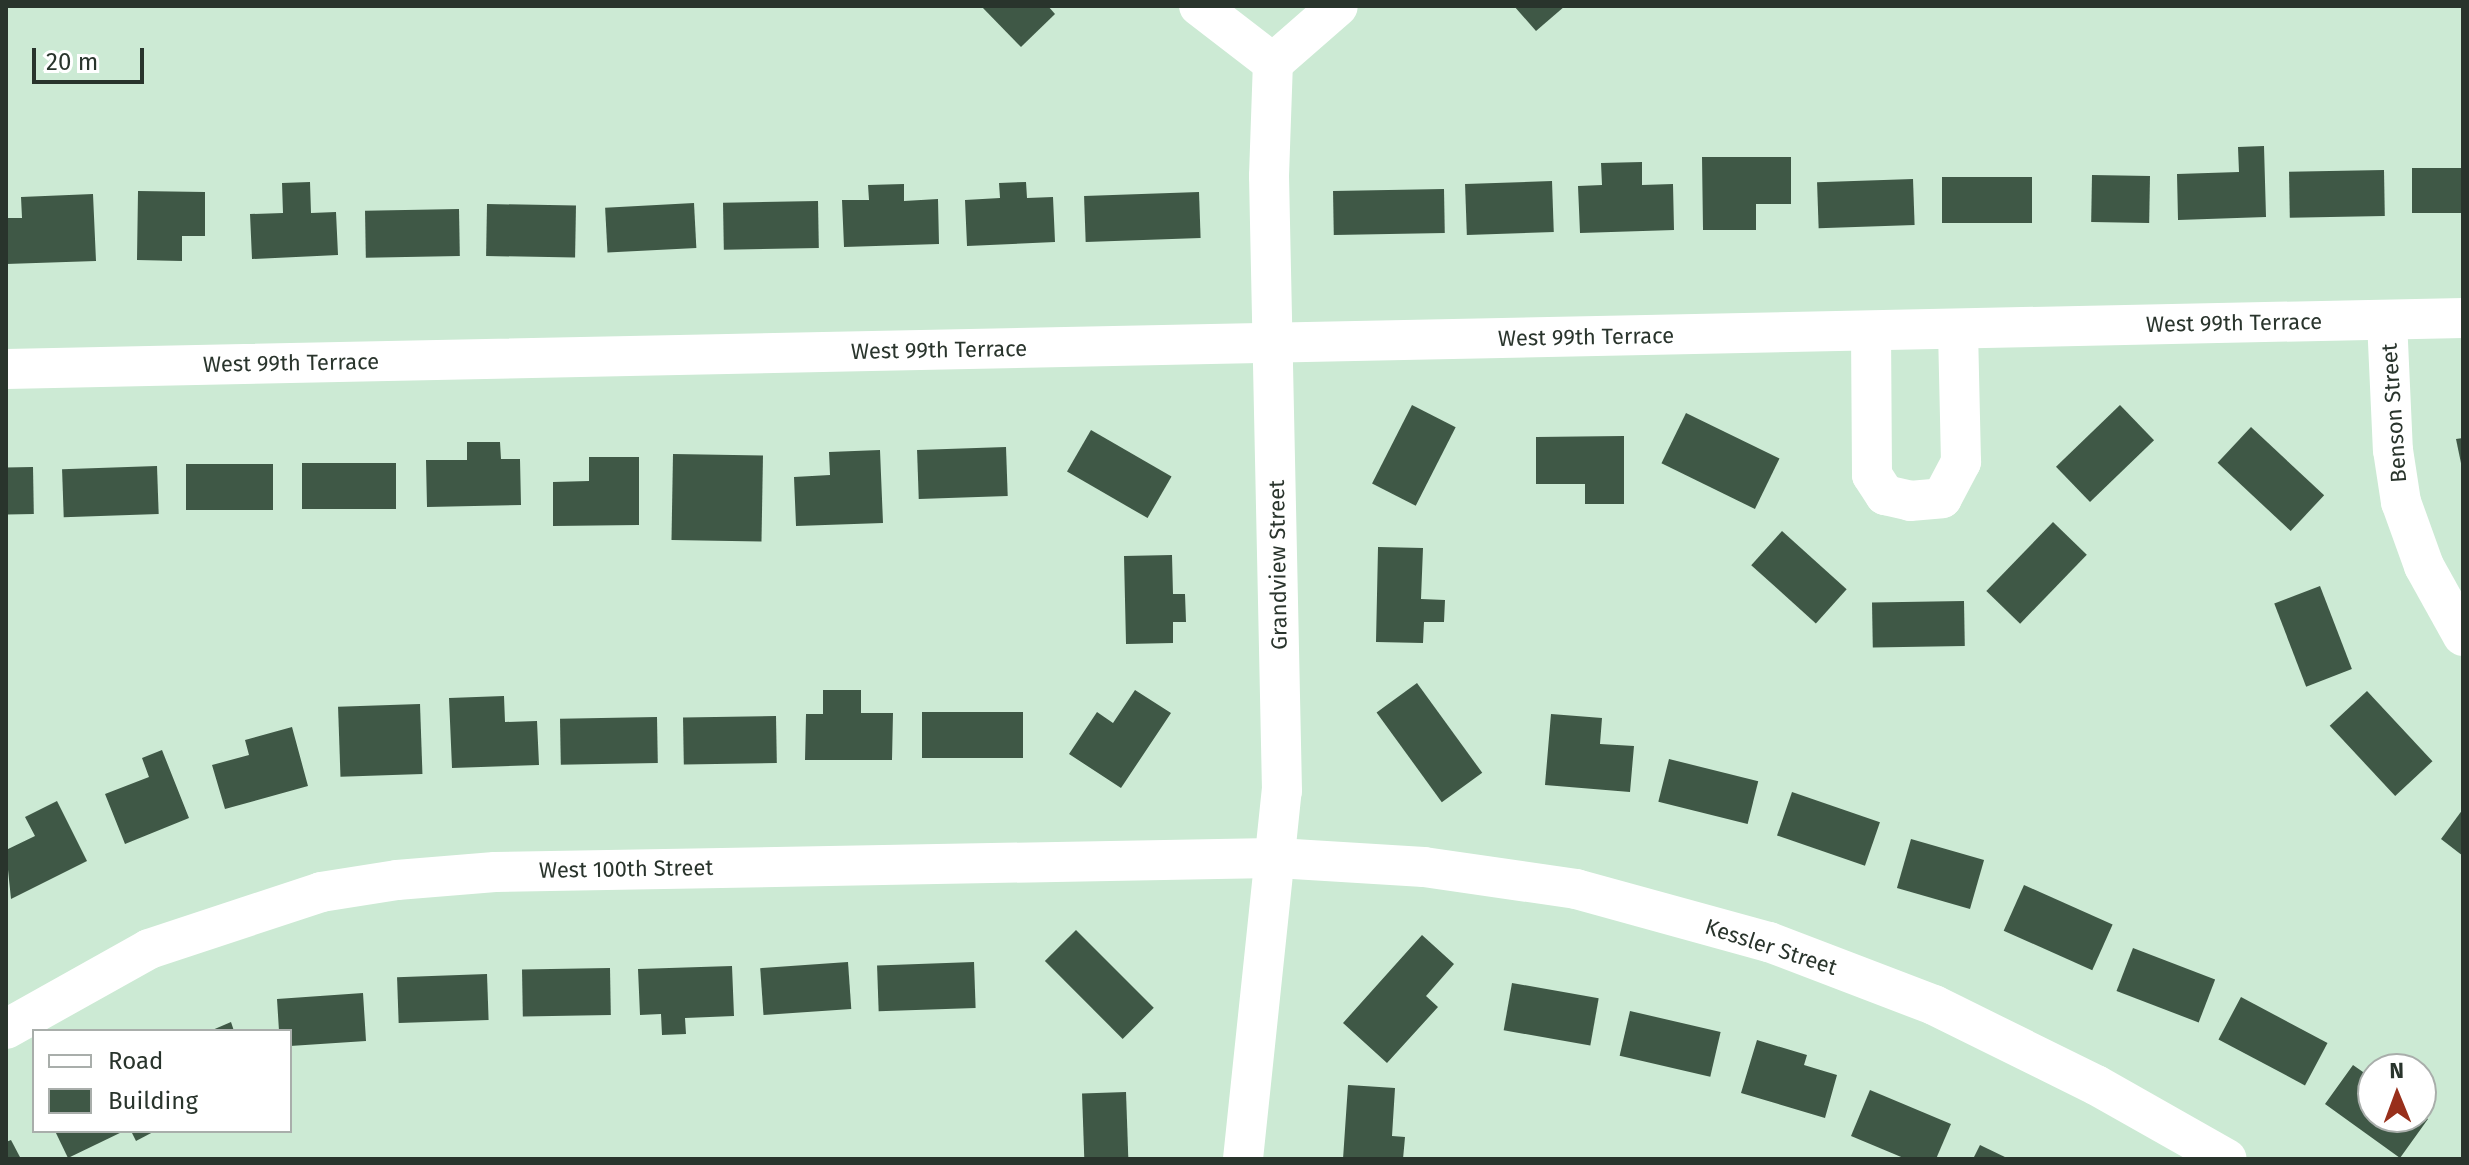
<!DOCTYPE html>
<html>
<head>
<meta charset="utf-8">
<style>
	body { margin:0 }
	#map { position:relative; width:2469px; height:1165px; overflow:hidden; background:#ccead4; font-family:"Fira Sans",sans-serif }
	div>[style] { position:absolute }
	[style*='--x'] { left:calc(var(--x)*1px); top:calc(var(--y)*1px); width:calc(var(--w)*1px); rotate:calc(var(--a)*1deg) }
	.building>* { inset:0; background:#3f5846; transform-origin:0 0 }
	.minor>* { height:40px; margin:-20px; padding:0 20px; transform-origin:20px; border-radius:20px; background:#fff }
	span { translate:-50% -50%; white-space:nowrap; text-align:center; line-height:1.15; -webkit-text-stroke:8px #fff; paint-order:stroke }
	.street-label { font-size:22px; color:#29342c }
	.frame { position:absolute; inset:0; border:8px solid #29342c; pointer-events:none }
	.legend { position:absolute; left:32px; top:1029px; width:260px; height:104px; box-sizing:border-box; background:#fff; border:2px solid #a9aeab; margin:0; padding:10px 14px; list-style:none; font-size:24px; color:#29342c }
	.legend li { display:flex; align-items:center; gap:16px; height:40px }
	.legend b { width:40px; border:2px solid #a9aeab }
	.north { position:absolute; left:2357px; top:1053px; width:80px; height:80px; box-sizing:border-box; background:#fff; border:2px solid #a9aeab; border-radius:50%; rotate:359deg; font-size:22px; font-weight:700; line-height:32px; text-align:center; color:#29342c }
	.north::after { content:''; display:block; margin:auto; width:28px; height:36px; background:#982f1b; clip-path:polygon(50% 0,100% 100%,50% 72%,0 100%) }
	.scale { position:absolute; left:32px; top:48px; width:112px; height:36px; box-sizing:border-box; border:4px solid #29342c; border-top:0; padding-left:10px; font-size:24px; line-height:28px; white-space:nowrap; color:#29342c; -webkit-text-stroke:6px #fff; paint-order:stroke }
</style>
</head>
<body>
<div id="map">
	<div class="building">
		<div style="clip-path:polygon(981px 6px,1048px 6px,1055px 14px,1021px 47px)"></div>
		<div style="clip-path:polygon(1514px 6px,1565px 6px,1536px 31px)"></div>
		<div style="clip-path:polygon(2264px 146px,2266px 217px,2178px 220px,2177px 174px,2239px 172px,2238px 147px)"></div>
		<div style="clip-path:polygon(1702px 157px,1791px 157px,1791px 204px,1756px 204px,1756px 230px,1703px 230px)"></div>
		<div style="clip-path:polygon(1642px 162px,1642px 185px,1673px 184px,1674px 230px,1580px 233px,1578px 186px,1602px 185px,1601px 163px)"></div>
		<div style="left:2463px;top:168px;width:45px;height:51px;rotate:90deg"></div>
		<div style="left:2384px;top:170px;width:46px;height:95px;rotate:89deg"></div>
		<div style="left:2092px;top:175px;width:58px;height:47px;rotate:1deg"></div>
		<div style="left:1942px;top:177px;width:90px;height:46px"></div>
		<div style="left:1913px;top:179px;width:46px;height:96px;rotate:88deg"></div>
		<div style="left:1552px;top:181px;width:51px;height:87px;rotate:88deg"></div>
		<div style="clip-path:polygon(310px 182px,311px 213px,336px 212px,338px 255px,252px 259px,250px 214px,283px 213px,282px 183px)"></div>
		<div style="clip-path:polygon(1026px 182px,1027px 198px,1053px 197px,1055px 242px,967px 246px,965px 200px,1000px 198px,999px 183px)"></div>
		<div style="clip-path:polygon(904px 184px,904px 201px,938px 199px,939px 244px,844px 247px,842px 200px,869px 200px,868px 185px)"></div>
		<div style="left:1444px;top:189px;width:44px;height:111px;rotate:89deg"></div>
		<div style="clip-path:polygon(138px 191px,205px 192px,205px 236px,182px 236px,182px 261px,137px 260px)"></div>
		<div style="left:1199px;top:192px;width:46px;height:115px;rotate:88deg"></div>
		<div style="clip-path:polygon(93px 194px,96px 261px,6px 264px,6px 218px,22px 218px,21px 197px)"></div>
		<div style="left:818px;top:201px;width:47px;height:95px;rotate:89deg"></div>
		<div style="left:694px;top:203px;width:45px;height:89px;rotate:87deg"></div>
		<div style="left:487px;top:204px;width:89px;height:52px;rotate:1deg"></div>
		<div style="left:459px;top:209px;width:47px;height:94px;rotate:89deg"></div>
		<div style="left:1412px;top:405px;width:49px;height:88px;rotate:27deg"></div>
		<div style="left:2120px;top:405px;width:49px;height:89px;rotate:46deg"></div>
		<div style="left:1686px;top:413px;width:104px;height:56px;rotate:26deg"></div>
		<div style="left:2251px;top:427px;width:100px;height:49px;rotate:43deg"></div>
		<div style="left:1091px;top:430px;width:93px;height:48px;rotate:30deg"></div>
		<div style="clip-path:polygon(1624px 436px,1624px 504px,1585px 504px,1585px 484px,1536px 484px,1536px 437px)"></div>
		<div style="clip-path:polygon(2463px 438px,2463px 468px,2462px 468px,2456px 439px)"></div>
		<div style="clip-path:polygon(467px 442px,500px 442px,501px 459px,520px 459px,521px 505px,427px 507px,426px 460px,467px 460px)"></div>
		<div style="left:1006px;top:447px;width:49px;height:89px;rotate:88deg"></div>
		<div style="clip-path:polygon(880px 450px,883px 523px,796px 526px,794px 477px,830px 475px,829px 452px)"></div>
		<div style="left:673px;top:454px;width:90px;height:86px;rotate:1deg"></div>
		<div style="clip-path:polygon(589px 457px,639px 457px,639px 525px,553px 526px,553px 482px,589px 481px)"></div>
		<div style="left:302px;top:463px;width:94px;height:46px"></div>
		<div style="left:273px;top:464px;width:46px;height:87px;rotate:90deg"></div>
		<div style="left:157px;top:466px;width:48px;height:95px;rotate:88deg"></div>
		<div style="left:33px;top:467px;width:47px;height:27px;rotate:89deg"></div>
		<div style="left:2053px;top:522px;width:47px;height:96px;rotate:44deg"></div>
		<div style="left:1782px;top:531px;width:87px;height:46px;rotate:42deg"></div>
		<div style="clip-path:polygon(1378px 547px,1423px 548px,1421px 599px,1445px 600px,1444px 622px,1424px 622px,1423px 643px,1376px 642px)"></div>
		<div style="clip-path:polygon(1172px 555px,1173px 594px,1185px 594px,1186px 622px,1173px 622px,1173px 643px,1126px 644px,1124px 556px)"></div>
		<div style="left:2320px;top:586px;width:89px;height:49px;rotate:69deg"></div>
		<div style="left:1964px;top:601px;width:45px;height:92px;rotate:89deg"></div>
		<div style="left:1417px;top:683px;width:111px;height:50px;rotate:54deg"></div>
		<div style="clip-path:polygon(823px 690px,861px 690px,861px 713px,893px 713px,892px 760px,805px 760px,806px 714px,823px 714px)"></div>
		<div style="clip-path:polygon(1135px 690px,1171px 713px,1121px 788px,1069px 754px,1097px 712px,1113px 723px)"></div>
		<div style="left:2367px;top:691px;width:96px;height:51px;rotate:47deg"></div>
		<div style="clip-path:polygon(504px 696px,505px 722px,537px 721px,539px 765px,452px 768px,449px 698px)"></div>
		<div style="left:420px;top:704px;width:70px;height:82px;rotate:88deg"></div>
		<div style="left:922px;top:712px;width:101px;height:46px"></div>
		<div style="clip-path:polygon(1551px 714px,1602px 718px,1600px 744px,1634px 746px,1630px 792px,1545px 785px)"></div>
		<div style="left:776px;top:716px;width:47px;height:93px;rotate:89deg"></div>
		<div style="left:657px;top:717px;width:46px;height:97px;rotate:89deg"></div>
		<div style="clip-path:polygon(292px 727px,308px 786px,225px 809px,212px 765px,249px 755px,245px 740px)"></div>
		<div style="clip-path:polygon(162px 750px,189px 818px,125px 844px,105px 794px,149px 777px,142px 758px)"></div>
		<div style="left:1669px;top:759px;width:92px;height:44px;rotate:14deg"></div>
		<div style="left:1792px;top:792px;width:93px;height:46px;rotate:19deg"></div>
		<div style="clip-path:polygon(57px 801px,87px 861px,11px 899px,6px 850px,35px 836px,25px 817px)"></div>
		<div style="clip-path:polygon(2463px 809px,2463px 856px,2441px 839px)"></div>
		<div style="left:1911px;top:839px;width:76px;height:51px;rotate:16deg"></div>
		<div style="left:2024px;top:885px;width:97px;height:50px;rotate:24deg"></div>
		<div style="left:1076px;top:930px;width:110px;height:44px;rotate:45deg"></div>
		<div style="clip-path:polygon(1422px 935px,1454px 964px,1426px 996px,1438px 1007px,1387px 1063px,1343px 1023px)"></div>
		<div style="left:2133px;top:948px;width:88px;height:46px;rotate:21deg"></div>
		<div style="left:848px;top:962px;width:47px;height:88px;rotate:86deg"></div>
		<div style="left:974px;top:962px;width:46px;height:97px;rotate:88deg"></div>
		<div style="clip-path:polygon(732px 966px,734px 1016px,685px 1018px,686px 1034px,662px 1035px,661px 1014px,640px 1015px,638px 969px)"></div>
		<div style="left:610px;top:968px;width:47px;height:88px;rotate:89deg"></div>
		<div style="left:487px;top:974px;width:46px;height:90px;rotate:88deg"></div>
		<div style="left:1512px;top:983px;width:88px;height:48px;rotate:10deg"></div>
		<div style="clip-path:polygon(363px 993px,366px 1041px,290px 1046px,290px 1031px,279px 1031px,277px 999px)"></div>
		<div style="left:2241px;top:997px;width:98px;height:48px;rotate:28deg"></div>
		<div style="left:1630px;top:1011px;width:93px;height:46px;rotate:13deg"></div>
		<div style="clip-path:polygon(231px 1022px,234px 1031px,210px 1031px)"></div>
		<div style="clip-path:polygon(1757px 1040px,1807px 1055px,1804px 1065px,1837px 1075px,1825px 1118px,1741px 1093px)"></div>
		<div style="clip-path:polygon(2353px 1065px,2373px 1079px,2373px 1117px,2421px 1114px,2428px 1119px,2400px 1158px,2325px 1104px)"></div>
		<div style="clip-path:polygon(1348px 1085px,1395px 1088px,1392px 1136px,1405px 1137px,1403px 1159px,1343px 1159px)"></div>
		<div style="clip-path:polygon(1870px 1090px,1951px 1124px,1936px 1159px,1906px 1159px,1851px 1136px)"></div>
		<div style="left:1126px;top:1092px;width:67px;height:44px;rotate:88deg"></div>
		<div style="clip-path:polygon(55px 1131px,124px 1131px,68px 1158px)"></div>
		<div style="clip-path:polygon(131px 1131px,155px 1131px,136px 1141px)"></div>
		<div style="clip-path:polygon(11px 1140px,21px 1159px,6px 1159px,6px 1142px)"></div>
		<div style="clip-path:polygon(1980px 1145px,2009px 1159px,1973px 1159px)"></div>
	</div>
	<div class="minor">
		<div style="--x:1199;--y:6;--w:93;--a:37.6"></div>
		<div style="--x:1273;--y:63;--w:86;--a:-41.2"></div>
		<div style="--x:2387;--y:320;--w:130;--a:87.4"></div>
		<div style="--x:2393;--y:450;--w:53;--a:81.3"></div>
		<div style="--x:2401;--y:502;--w:68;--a:70.2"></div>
		<div style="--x:2424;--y:566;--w:80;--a:60.9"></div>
		<div style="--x:1871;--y:331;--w:144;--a:89.6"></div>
		<div style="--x:1872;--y:475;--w:24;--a:57"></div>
		<div style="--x:1885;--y:495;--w:26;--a:13"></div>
		<div style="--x:1910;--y:501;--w:32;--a:-5"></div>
		<div style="--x:1942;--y:498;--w:41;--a:-62.2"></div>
		<div style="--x:1961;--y:462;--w:133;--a:-91.3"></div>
		<div style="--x:6;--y:369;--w:2458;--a:-1.19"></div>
		<div style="--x:6;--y:1029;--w:164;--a:-29.2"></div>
		<div style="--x:149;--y:949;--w:181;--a:-18.3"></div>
		<div style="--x:321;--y:892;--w:77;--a:-9"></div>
		<div style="--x:397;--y:880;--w:98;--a:-4.7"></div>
		<div style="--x:495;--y:872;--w:782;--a:-1.03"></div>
		<div style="--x:1277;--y:858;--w:147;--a:3.5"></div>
		<div style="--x:1424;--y:867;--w:154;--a:8.2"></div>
		<div style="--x:1576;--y:889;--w:200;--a:15.4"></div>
		<div style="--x:1769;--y:942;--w:177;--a:20.9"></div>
		<div style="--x:1934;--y:1005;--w:181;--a:26.3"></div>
		<div style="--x:2096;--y:1085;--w:150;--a:29.5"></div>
		<div style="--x:1243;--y:1159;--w:370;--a:-84"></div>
		<div style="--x:1282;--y:791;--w:615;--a:-91.21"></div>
		<div style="--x:1269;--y:176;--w:113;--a:-88"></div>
	</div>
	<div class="street-label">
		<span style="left:2234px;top:323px;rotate:-1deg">West 99th Terrace</span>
		<span style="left:1586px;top:337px;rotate:-1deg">West 99th Terrace</span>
		<span style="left:939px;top:350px;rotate:-1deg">West 99th Terrace</span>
		<span style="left:291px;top:363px;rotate:-1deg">West 99th Terrace</span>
		<span style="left:2394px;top:413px;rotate:-94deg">Benson Street</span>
		<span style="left:1278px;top:565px;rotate:-91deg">Grandview Street</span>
		<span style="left:626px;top:869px;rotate:-1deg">West 100th Street</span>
		<span style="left:1771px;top:947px;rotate:18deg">Kessler Street</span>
	</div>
	<div class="frame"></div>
	<ul class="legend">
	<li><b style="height:10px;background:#fff"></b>Road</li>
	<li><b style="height:22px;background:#3f5846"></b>Building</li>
	</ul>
	<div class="north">N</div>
	<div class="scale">20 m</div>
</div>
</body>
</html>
